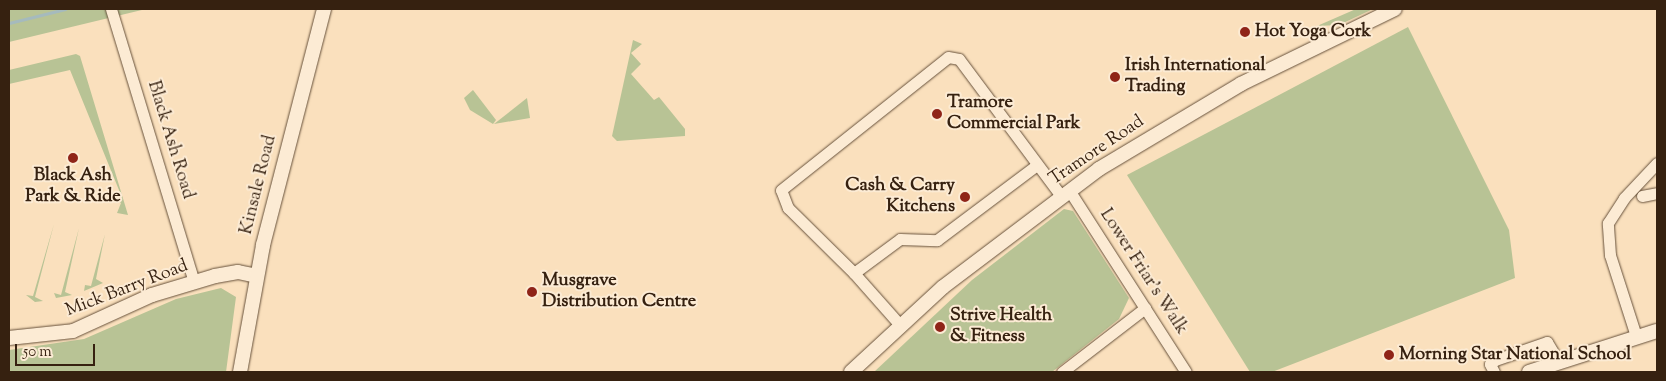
<!DOCTYPE html>
<html>
<head>
<meta charset="utf-8">
<style>
	body { margin:0 }
	#map { position:relative; width:1666px; height:381px; overflow:hidden; background:#fae0bd; font-family:"Sorts Mill Goudy",serif }
	div>[style] { position:absolute }
	[style*='--x'] { left:calc(var(--x)*1px); top:calc(var(--y)*1px); width:calc(var(--w)*1px); rotate:calc(var(--a)*1deg) }
	.green>* { inset:0; background:#b8c395 }
	.stream>* { height:3px; margin:-1.5px; padding:0 1.5px; transform-origin:1.5px; border-radius:1.5px; background:#a5babd }
	.roads { filter:drop-shadow(0 0 1px #67513b) drop-shadow(0 0 1px #67513b) }
	.minor>* { height:11px; margin:-5.5px; padding:0 5.5px; transform-origin:5.5px; border-radius:5.5px; background:#fcebd4 }
	.tertiary>* { height:14px; margin:-7px; padding:0 7px; transform-origin:7px; border-radius:7px; background:#fcebd4 }
	.dots>* { width:14px; height:14px; translate:-50% -50%; box-sizing:border-box; border:2px solid #fcebd4; border-radius:50% }
	span { translate:-50% -50%; white-space:nowrap; text-align:center; line-height:1.15; -webkit-text-stroke:4px #fcebd4; paint-order:stroke }
	.poi-label { font-size:18px; color:#362110; font-weight:700 }
	.left { translate:0 -50%; text-align:left }
	.right { translate:-100% -50%; text-align:right }
	.street-label { font-size:18px; color:#362110 }
	.frame { position:absolute; inset:0; border:10px solid #362110; pointer-events:none }
	.scale { position:absolute; left:15px; top:344px; width:80px; height:22px; box-sizing:border-box; border:2px solid #362110; border-top:0; padding-left:6px; font-size:15px; line-height:18px; white-space:nowrap; color:#362110; -webkit-text-stroke:4px #fcebd4; paint-order:stroke }
</style>
</head>
<body>
<div id="map">
	<div class="green">
		<div style="clip-path:polygon(9px 9px,146px 9px,9px 42px)"></div>
		<div style="clip-path:polygon(1356px 9px,1373px 9px,1339px 25px,1317px 26px)"></div>
		<div style="clip-path:polygon(1408px 27px,1509px 230px,1515px 278px,1272px 372px,1250px 372px,1127px 175px)"></div>
		<div style="clip-path:polygon(633px 40px,642px 44px,631px 53px,641px 64px,631px 74px,654px 100px,659px 97px,685px 129px,685px 136px,617px 141px,612px 136px)"></div>
		<div style="clip-path:polygon(76px 54px,80px 56px,128px 215px,117px 213px,121px 203px,115px 199px,121px 195px,70px 70px,9px 84px,9px 70px)"></div>
		<div style="clip-path:polygon(473px 90px,496px 120px,493px 124px,470px 110px,464px 98px)"></div>
		<div style="clip-path:polygon(527px 98px,530px 118px,494px 124px)"></div>
		<div style="clip-path:polygon(1064px 209px,1073px 211px,1129px 298px,1119px 319px,1052px 372px,874px 372px,972px 280px)"></div>
		<div style="clip-path:polygon(54px 224px,35px 297px,43px 301px,35px 302px,26px 295px,33px 296px)"></div>
		<div style="clip-path:polygon(79px 228px,65px 292px,72px 295px,56px 298px,54px 293px,61px 295px)"></div>
		<div style="clip-path:polygon(105px 234px,96px 279px,103px 283px,84px 291px,85px 285px,91px 286px)"></div>
		<div style="clip-path:polygon(221px 288px,236px 297px,226px 372px,9px 372px,9px 350px,84px 339px,176px 299px)"></div>
	</div>
	<div class="stream">
		<div style="--x:9;--y:23;--w:58;--a:-14"></div>
	</div>
	<div class="roads">
		<div class="minor">
			<div style="--x:111;--y:9;--w:285;--a:73.1"></div>
			<div style="--x:1069;--y:190;--w:216;--a:57.3"></div>
			<div style="--x:1642;--y:196;--w:15;--a:-11"></div>
			<div style="--x:854;--y:273;--w:93;--a:-135.4"></div>
			<div style="--x:788;--y:208;--w:19;--a:-111"></div>
			<div style="--x:781;--y:190;--w:213;--a:-38.5"></div>
			<div style="--x:948;--y:57;--w:11;--a:10"></div>
			<div style="--x:959;--y:59;--w:171;--a:53.3"></div>
			<div style="--x:900;--y:325;--w:69;--a:-131.5"></div>
			<div style="--x:854;--y:273;--w:57;--a:-36.5"></div>
			<div style="--x:900;--y:239;--w:37;--a:2"></div>
			<div style="--x:937;--y:240;--w:125;--a:-36.9"></div>
			<div style="--x:1636;--y:336;--w:85;--a:-107.8"></div>
			<div style="--x:1610;--y:255;--w:32;--a:-94"></div>
			<div style="--x:1608;--y:223;--w:30;--a:-57"></div>
			<div style="--x:1624;--y:198;--w:48;--a:-46.7"></div>
			<div style="--x:1062;--y:372;--w:105;--a:-37.6"></div>
			<div style="--x:1494;--y:372;--w:9;--a:-117"></div>
			<div style="--x:1490;--y:364;--w:6;--a:-39"></div>
			<div style="--x:1495;--y:360;--w:55;--a:-19.1"></div>
			<div style="--x:1547;--y:342;--w:23;--a:59"></div>
		</div>
		<div class="tertiary">
			<div style="--x:9;--y:338;--w:64;--a:-6.2"></div>
			<div style="--x:73;--y:331;--w:87;--a:-24.5"></div>
			<div style="--x:152;--y:295;--w:66;--a:-16.8"></div>
			<div style="--x:215;--y:276;--w:23;--a:-10"></div>
			<div style="--x:238;--y:272;--w:19;--a:12"></div>
			<div style="--x:240;--y:372;--w:129;--a:-79.7"></div>
			<div style="--x:263;--y:245;--w:244;--a:-75.5"></div>
			<div style="--x:851;--y:372;--w:125;--a:-42.7"></div>
			<div style="--x:943;--y:287;--w:196;--a:-37.1"></div>
			<div style="--x:1099;--y:169;--w:165;--a:-30.9"></div>
			<div style="--x:1241;--y:84;--w:171;--a:-26"></div>
			<div style="--x:1529;--y:372;--w:134;--a:-17.8"></div>
		</div>
	</div>
	<div class="dots">
		<div style="left:1245px;top:32px;background:#8f2418"></div>
		<div style="left:1115px;top:77px;background:#8f2418"></div>
		<div style="left:937px;top:114px;background:#8f2418"></div>
		<div style="left:73px;top:158px;background:#8f2418"></div>
		<div style="left:965px;top:197px;background:#8f2418"></div>
		<div style="left:532px;top:292px;background:#8f2418"></div>
		<div style="left:940px;top:327px;background:#8f2418"></div>
		<div style="left:1389px;top:355px;background:#8f2418"></div>
	</div>
	<div class="poi-label">
		<span class="left" style="left:1255px;top:32px">Hot Yoga Cork</span>
		<span class="left" style="left:1125px;top:77px">Irish International<br>Trading</span>
		<span class="left" style="left:947px;top:114px">Tramore<br>Commercial Park</span>
		<span style="left:73px;top:187px">Black Ash<br>Park &amp; Ride</span>
		<span class="right" style="left:955px;top:197px">Cash &amp; Carry<br>Kitchens</span>
		<span class="left" style="left:542px;top:292px">Musgrave<br>Distribution Centre</span>
		<span class="left" style="left:950px;top:327px">Strive Health<br>&amp; Fitness</span>
		<span class="left" style="left:1399px;top:355px">Morning Star National School</span>
	</div>
	<div class="street-label">
		<span style="left:170px;top:140px;rotate:73deg">Black Ash Road</span>
		<span style="left:1097px;top:151px;rotate:-34deg">Tramore Road</span>
		<span style="left:259px;top:185px;rotate:-76deg">Kinsale Road</span>
		<span style="left:1143px;top:272px;rotate:57deg">Lower Friar's Walk</span>
		<span style="left:127px;top:289px;rotate:-21deg">Mick Barry Road</span>
	</div>
	<div class="frame"></div>
	<div class="scale">50 m</div>
</div>
</body>
</html>
